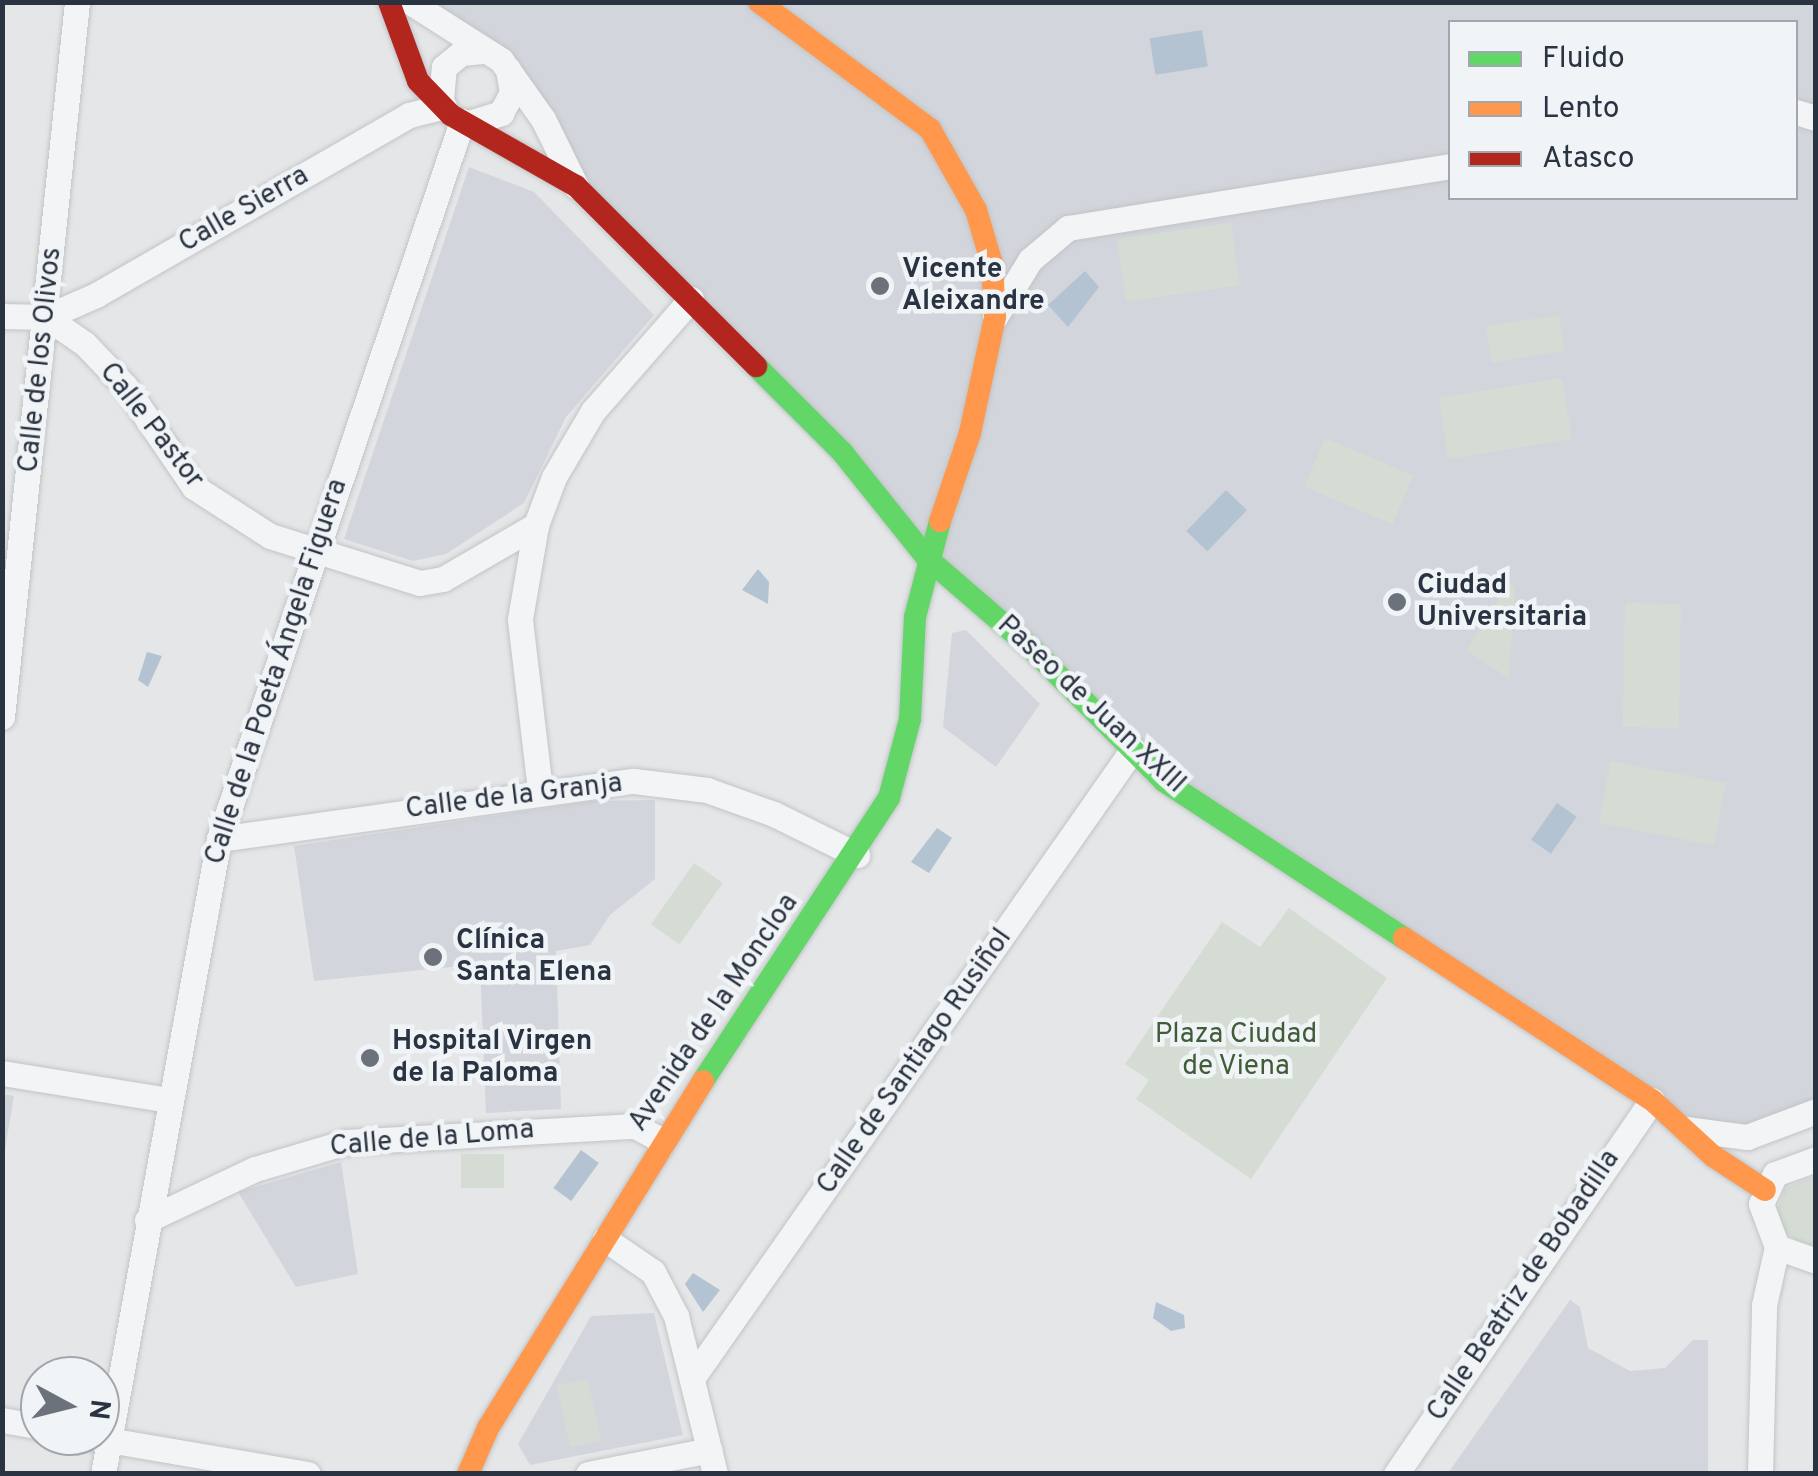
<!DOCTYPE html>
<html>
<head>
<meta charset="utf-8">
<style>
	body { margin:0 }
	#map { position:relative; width:1818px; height:1476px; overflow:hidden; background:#e4e6e8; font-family:Overpass,sans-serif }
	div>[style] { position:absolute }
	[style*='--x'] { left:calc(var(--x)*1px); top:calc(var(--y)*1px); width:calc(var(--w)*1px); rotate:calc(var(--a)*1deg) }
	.built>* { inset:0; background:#d2d5db }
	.green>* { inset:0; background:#d5dcd4; transform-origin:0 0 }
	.water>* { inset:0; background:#b3c3d2; transform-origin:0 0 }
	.roads { filter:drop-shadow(0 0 2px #c2c4c6) drop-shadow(0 0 2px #c2c4c6) }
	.street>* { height:25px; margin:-12.5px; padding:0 12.5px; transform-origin:12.5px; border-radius:12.5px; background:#f2f4f5 }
	.fast>* { height:22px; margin:-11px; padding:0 11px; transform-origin:11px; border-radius:11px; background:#63d668 }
	.slow>* { height:22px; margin:-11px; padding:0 11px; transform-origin:11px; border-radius:11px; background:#ff974d }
	.jam>* { height:22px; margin:-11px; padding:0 11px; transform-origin:11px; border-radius:11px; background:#b3261e }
	.dots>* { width:28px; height:28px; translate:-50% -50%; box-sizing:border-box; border:5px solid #f1f4f7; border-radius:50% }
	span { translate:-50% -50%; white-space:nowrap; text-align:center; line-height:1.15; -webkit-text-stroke:9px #f1f4f7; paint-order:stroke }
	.street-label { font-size:28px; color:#2a3341 }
	.poi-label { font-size:28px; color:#2a3341; font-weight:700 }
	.left { translate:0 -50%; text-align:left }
	.park-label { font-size:28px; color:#405c38 }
	.frame { position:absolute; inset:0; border:5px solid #2a3341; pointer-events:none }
	.legend { position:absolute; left:1448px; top:20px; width:350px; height:180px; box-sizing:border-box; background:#f1f4f7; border:2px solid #a1a7ae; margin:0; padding:12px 18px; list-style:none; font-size:30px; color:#2a3341 }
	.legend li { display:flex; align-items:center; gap:20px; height:50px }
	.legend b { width:50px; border:2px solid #a1a7ae }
	.north { position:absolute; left:20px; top:1356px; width:100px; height:100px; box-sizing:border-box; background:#f1f4f7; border:2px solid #a1a7ae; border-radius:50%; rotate:97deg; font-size:28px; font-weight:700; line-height:40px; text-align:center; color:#2a3341 }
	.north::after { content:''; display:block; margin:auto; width:35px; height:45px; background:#6b727b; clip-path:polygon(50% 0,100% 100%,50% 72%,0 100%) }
</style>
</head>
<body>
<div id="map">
	<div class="built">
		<div style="clip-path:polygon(evenodd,410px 3px,1815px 3px,1815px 1128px,1812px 1114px,1785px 1125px,1686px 1129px,1164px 781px,576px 186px,501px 60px,410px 3px,1450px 22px,1796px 22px,1796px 198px,1450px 198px,1450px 22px)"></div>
		<div style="clip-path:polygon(469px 167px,534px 192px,654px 315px,566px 417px,524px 503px,446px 554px,413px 561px,344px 539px)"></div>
		<div style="clip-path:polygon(966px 630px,1040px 704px,996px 767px,943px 727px,952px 633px)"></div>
		<div style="clip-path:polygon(655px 800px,655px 879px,610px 915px,590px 945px,556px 951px,561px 1109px,486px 1113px,480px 964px,314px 981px,294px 846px,593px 801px)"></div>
		<div style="clip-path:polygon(3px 1094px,14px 1096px,3px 1161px,2px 1094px)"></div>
		<div style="clip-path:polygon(341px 1162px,358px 1274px,296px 1287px,238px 1192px)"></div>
		<div style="clip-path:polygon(1570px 1300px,1580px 1307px,1588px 1348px,1630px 1371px,1665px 1368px,1693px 1340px,1708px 1340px,1708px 1473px,1448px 1473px)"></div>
		<div style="clip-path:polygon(654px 1313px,683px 1435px,530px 1465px,518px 1444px,591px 1316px)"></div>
	</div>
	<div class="green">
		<div style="left:1231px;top:223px;width:63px;height:115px;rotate:82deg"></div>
		<div style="left:1559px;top:315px;width:36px;height:74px;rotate:81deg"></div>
		<div style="left:1562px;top:378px;width:62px;height:125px;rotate:81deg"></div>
		<div style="left:1325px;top:438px;width:96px;height:53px;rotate:23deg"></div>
		<div style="clip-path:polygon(1509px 583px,1515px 587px,1509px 678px,1466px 650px)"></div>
		<div style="left:1625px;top:603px;width:56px;height:124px;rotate:1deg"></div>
		<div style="left:1611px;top:761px;width:117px;height:63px;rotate:11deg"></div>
		<div style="left:694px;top:863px;width:35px;height:75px;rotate:35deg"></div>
		<div style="clip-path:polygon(1289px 908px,1387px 978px,1251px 1179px,1136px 1099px,1149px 1080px,1125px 1064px,1222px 922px,1260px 947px)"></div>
		<div style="left:504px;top:1154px;width:34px;height:43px;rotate:90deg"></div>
		<div style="clip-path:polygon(1815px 1176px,1815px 1246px,1803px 1245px,1785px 1232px,1777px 1210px,1785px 1188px)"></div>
		<div style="left:588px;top:1379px;width:63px;height:32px;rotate:78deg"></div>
	</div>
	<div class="water">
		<div style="left:1202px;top:30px;width:37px;height:53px;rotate:81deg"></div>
		<div style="clip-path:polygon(1085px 271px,1099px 287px,1068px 327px,1048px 305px)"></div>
		<div style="left:1226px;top:490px;width:29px;height:57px;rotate:44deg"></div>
		<div style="clip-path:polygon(758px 569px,769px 582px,768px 604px,742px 590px)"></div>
		<div style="clip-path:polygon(147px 652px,162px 656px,148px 687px,138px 680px)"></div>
		<div style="left:1557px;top:803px;width:24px;height:45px;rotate:35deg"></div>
		<div style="clip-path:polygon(937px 828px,952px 838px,929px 873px,911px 862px)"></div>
		<div style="left:581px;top:1150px;width:22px;height:47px;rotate:36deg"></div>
		<div style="clip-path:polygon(693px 1273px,720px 1290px,703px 1312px,685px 1284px)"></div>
		<div style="clip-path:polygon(1156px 1302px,1184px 1315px,1185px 1328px,1171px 1331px,1153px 1318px)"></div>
	</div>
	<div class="roads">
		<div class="street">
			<div style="--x:410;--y:2;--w:108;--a:32.5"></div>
			<div style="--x:501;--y:60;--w:72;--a:54.6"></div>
			<div style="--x:543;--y:119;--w:75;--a:63.8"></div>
			<div style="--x:441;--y:100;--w:33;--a:-85"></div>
			<div style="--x:444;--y:67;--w:22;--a:-39"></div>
			<div style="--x:461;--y:53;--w:22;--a:-5"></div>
			<div style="--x:1796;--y:112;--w:21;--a:17"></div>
			<div style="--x:469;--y:123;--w:34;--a:-17"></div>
			<div style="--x:501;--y:113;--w:24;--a:-62"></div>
			<div style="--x:512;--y:92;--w:23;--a:-100"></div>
			<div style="--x:2;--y:316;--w:44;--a:1.3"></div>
			<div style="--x:46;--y:317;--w:55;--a:-23.7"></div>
			<div style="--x:96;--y:295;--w:361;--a:-29.9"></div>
			<div style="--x:409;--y:115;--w:36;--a:-14"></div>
			<div style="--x:46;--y:317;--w:47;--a:34.7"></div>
			<div style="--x:85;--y:344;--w:58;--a:46.4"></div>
			<div style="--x:125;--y:386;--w:122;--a:55.7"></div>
			<div style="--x:194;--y:487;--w:90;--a:32.8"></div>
			<div style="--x:270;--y:536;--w:157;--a:17.4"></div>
			<div style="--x:420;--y:583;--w:23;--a:-10"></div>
			<div style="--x:443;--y:579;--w:108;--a:-30.1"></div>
			<div style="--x:995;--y:317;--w:67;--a:-58.4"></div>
			<div style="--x:1030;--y:260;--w:50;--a:-40.1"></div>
			<div style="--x:1068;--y:228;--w:387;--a:-9.2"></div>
			<div style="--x:2;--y:717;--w:719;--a:-84.01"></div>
			<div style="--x:540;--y:790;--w:172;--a:-96.7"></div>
			<div style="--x:520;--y:619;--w:95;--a:-80.3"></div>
			<div style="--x:536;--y:525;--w:51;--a:-69.4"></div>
			<div style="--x:554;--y:477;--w:77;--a:-59.4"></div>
			<div style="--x:593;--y:411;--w:149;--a:-48.8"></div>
			<div style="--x:219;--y:839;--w:419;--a:-8"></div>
			<div style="--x:634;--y:781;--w:74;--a:7"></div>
			<div style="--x:707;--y:790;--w:71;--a:19.7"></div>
			<div style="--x:774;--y:814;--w:93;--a:26.3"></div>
			<div style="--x:2;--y:1073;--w:169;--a:9.2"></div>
			<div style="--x:1686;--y:1129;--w:62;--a:7.5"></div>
			<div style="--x:1747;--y:1137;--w:74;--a:-20.6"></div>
			<div style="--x:1816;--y:1159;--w:44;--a:159.9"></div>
			<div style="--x:1775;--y:1174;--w:33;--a:115"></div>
			<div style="--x:1761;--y:1204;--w:46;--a:69.6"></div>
			<div style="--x:1777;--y:1247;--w:41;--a:19.7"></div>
			<div style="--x:147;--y:1220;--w:119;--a:-25.3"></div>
			<div style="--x:255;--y:1169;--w:95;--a:-16.5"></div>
			<div style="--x:346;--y:1142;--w:289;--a:-3.2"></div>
			<div style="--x:635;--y:1126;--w:26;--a:28"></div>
			<div style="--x:658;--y:1138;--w:9;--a:77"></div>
			<div style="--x:605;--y:1239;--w:58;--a:34.5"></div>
			<div style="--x:653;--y:1272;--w:50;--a:62.4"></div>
			<div style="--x:676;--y:1316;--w:163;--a:76.1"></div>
			<div style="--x:695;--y:1374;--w:763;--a:-54.98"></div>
			<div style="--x:2;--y:1420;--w:39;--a:10"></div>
			<div style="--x:85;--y:1436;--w:226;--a:9.7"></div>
			<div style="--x:103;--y:1474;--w:646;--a:-79.65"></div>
			<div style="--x:219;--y:839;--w:758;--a:-71.3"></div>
			<div style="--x:588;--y:1474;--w:124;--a:-11.1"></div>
			<div style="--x:1396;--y:1474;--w:453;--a:-55.6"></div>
			<div style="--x:1760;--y:1474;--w:169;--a:-88.6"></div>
			<div style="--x:1764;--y:1305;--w:59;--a:-77.4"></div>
		</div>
		<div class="fast">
			<div style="--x:756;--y:366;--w:122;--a:45"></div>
			<div style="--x:842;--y:452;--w:136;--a:51.3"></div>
			<div style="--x:927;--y:558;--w:135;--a:40.8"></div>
			<div style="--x:1029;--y:646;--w:191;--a:45"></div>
			<div style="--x:1164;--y:781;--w:287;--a:33.2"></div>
			<div style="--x:703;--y:1081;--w:339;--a:-56.7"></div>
			<div style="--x:889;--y:798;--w:82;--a:-75.1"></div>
			<div style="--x:910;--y:719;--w:102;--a:-87.2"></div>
			<div style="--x:915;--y:617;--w:99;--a:-75.4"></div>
		</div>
		<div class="slow">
			<div style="--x:759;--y:2;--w:213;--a:36.6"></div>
			<div style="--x:930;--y:129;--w:93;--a:60.4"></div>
			<div style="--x:976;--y:210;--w:56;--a:73.5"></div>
			<div style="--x:992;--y:264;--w:53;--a:86.8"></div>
			<div style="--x:995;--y:317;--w:119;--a:102.2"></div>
			<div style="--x:970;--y:433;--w:93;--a:108.8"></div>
			<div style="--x:1404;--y:938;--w:296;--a:33.2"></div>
			<div style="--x:1652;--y:1100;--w:83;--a:42.6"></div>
			<div style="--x:1713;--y:1156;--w:62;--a:33.2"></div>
			<div style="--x:468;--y:1474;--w:50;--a:-66.5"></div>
			<div style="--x:488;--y:1428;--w:408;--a:-58.2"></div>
		</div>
		<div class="jam">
			<div style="--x:389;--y:2;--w:84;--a:69.8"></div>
			<div style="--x:418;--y:81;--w:47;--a:45.9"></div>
			<div style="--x:451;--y:115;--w:144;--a:29.6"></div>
			<div style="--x:576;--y:186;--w:255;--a:45"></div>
		</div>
	</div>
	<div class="dots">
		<div style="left:880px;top:286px;background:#6b727b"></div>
		<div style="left:1397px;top:602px;background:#6b727b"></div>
		<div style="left:433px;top:957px;background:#6b727b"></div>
		<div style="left:370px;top:1058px;background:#6b727b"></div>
	</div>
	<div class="street-label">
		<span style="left:244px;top:210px;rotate:-30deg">Calle Sierra</span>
		<span style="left:41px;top:360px;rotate:-84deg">Calle de los Olivos</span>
		<span style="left:151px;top:426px;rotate:52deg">Calle Pastor</span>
		<span style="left:277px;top:672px;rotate:-72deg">Calle de la Poeta Ángela Figuera</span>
		<span style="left:1091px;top:705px;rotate:43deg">Paseo de Juan XXIII</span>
		<span style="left:514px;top:797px;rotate:-7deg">Calle de la Granja</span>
		<span style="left:714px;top:1013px;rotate:-56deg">Avenida de la Moncloa</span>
		<span style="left:915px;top:1062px;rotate:-55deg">Calle de Santiago Rusiñol</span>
		<span style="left:432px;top:1139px;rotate:-5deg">Calle de la Loma</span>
		<span style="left:1524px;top:1286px;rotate:-56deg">Calle Beatriz de Bobadilla</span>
	</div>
	<div class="poi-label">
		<span class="left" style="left:902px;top:286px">Vicente<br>Aleixandre</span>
		<span class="left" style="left:1417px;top:602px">Ciudad<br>Universitaria</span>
		<span class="left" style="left:456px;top:957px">Clínica<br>Santa Elena</span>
		<span class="left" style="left:392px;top:1058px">Hospital Virgen<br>de la Paloma</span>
	</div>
	<div class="park-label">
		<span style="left:1236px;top:1051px">Plaza Ciudad<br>de Viena</span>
	</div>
	<div class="frame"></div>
	<ul class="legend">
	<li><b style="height:12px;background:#63d668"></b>Fluido</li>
	<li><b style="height:12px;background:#ff974d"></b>Lento</li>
	<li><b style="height:12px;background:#b3261e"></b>Atasco</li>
	</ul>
	<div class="north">N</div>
</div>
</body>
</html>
